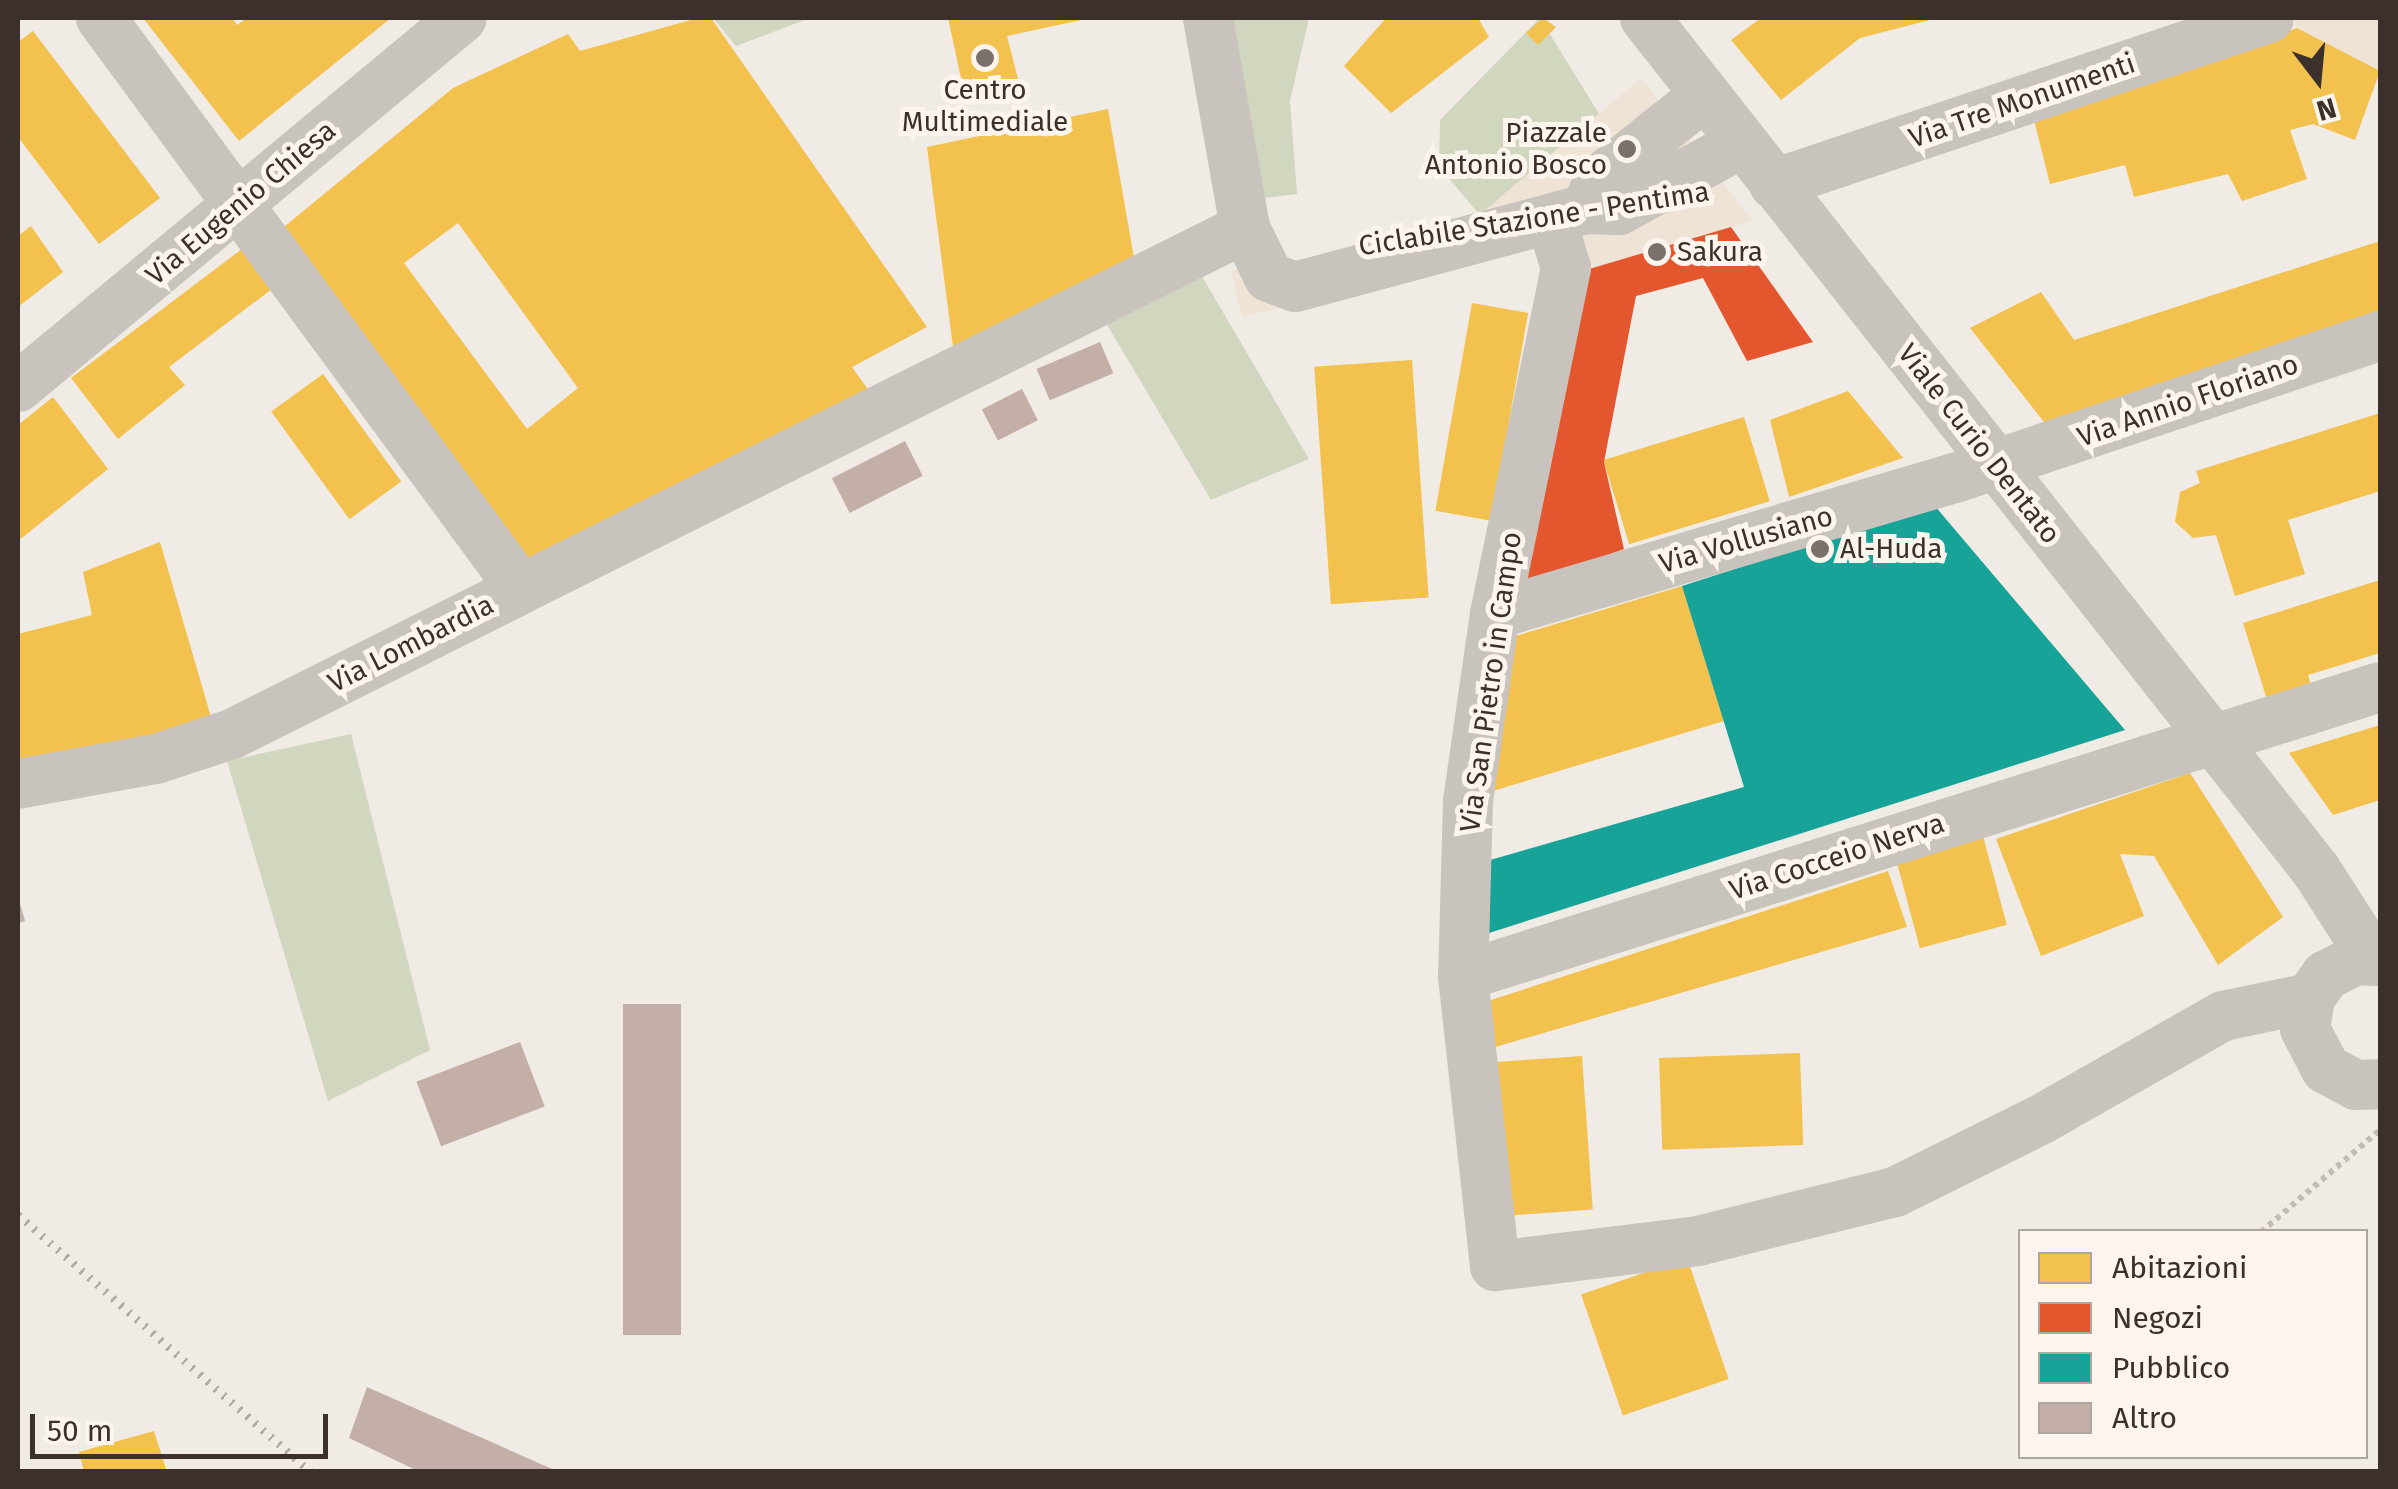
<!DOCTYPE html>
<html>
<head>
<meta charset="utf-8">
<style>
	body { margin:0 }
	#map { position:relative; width:2398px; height:1489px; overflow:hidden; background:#f0ebe5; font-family:"Fira Sans",sans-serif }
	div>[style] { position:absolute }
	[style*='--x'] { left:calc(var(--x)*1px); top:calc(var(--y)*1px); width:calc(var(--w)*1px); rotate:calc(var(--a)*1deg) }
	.green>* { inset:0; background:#d1d6bf }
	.plaza>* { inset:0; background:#eee3d5 }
	.homes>* { inset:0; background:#f2c14e; transform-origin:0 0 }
	.shops>* { inset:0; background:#e4572e }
	.public>* { inset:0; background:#17a398 }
	.building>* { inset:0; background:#c3afa7; transform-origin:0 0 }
	.path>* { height:6px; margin-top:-3px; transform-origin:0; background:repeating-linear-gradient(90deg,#c2bbb6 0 5px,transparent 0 10px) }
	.minor>* { height:50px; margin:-25px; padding:0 25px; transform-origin:25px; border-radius:25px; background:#c9c3be }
	.rail>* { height:8px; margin-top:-4px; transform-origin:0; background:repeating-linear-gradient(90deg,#b1aca8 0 2.5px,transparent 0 10.5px) }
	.dots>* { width:28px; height:28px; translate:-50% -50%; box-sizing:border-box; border:5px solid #fbf5ee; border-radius:50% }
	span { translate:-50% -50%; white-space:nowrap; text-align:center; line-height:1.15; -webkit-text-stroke:10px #fbf5ee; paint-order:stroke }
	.poi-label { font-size:28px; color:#3b302b }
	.right { translate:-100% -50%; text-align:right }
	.left { translate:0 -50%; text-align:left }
	.street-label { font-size:28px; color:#3b302b }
	.frame { position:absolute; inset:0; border:20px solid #3b302b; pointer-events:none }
	.legend { position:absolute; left:2018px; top:1229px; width:350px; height:230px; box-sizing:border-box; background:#fbf5ee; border:2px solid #aea6a0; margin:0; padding:12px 18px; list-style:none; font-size:30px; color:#3b302b }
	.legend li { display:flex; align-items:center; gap:20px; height:50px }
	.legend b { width:50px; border:2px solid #aea6a0 }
	.north { position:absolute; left:2268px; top:30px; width:100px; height:100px; -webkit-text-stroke:8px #fbf5ee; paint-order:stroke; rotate:164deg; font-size:28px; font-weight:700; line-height:40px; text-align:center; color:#3b302b }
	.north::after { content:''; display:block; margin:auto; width:35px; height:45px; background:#3b302b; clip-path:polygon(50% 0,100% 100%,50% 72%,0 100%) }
	.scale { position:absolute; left:30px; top:1414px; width:298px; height:45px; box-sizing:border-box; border:5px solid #3b302b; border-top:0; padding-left:12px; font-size:30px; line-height:35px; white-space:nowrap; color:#3b302b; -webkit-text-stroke:8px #fbf5ee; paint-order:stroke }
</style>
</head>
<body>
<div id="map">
	<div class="green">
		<div style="clip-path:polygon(713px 18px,810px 18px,736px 46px)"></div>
		<div style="clip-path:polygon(1217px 18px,1309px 18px,1290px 101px,1297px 194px,1263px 198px)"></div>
		<div style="clip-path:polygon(1540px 18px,1614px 138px,1485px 221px,1439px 167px,1440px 120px)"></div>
		<div style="clip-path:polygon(1200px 273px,1309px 459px,1211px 500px,1100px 313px)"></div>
		<div style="clip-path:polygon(351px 734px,430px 1050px,328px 1101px,227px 761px)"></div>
	</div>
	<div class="plaza">
		<div style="clip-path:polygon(2293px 18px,2380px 18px,2380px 71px,2297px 28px)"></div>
		<div style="clip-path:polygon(1641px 78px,1753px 221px,1579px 272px,1532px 244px,1242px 317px,1231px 271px,1458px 233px)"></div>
	</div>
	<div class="homes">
		<div style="clip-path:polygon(143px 18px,232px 18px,237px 25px,247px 18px,391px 18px,239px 141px)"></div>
		<div style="clip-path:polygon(evenodd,698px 18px,711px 18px,927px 327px,852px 367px,869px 391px,531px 566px,279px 231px,453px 88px,568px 34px,580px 51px,698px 18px,458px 223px,578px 388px,527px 429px,404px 263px,458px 223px)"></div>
		<div style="clip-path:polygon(948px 18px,1086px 18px,1086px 19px,1007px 36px,1018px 79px,964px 92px)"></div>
		<div style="clip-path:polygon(1386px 18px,1478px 18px,1489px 37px,1391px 113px,1344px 66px)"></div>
		<div style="clip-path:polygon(1543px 18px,1556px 27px,1538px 45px,1526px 33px)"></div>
		<div style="clip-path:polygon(1761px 18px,1934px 18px,1934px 19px,1860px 38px,1781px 100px,1731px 40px)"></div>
		<div style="clip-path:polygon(2297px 28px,2380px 71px,2355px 140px,2313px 124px,2290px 130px,2307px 179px,2242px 201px,2228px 174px,2134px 197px,2125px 165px,2050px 184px,2034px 120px)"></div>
		<div style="clip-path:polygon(33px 31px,160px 198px,99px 244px,18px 137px,18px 42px)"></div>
		<div style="clip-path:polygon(1108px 109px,1134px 258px,953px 347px,927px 147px)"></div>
		<div style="clip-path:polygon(31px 226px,63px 272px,18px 307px,18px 236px)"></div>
		<div style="clip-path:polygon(2380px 241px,2380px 317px,2048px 427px,1970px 328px,2041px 292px,2074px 340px)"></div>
		<div style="clip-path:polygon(242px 249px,272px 289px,169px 367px,185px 385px,118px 439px,71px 378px)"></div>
		<div style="left:1472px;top:303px;width:57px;height:211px;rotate:10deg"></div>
		<div style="left:1412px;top:360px;width:238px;height:98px;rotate:86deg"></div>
		<div style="left:323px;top:374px;width:133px;height:64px;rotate:54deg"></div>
		<div style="clip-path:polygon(1848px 391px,1903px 458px,1789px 497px,1770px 420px)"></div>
		<div style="clip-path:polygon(53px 397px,108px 469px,18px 541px,18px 425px)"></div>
		<div style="clip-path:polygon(2380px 413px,2380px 491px,2288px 520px,2305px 574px,2235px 596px,2216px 535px,2193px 538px,2175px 522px,2180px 492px,2200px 483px,2196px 471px)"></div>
		<div style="left:1744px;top:417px;width:88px;height:147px;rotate:73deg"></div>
		<div style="clip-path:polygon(160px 542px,213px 724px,18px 760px,18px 634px,92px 615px,83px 572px)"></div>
		<div style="clip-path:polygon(2380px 580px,2380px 653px,2308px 675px,2312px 689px,2268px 703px,2243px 623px)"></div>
		<div style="clip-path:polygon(1682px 586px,1724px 721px,1483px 794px,1506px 639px)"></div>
		<div style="clip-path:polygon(2380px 725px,2380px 800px,2333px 815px,2289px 753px)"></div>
		<div style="clip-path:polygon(2190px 773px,2283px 917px,2218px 965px,2154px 856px,2120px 854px,2144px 916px,2041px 956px,1996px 839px)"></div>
		<div style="left:1983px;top:836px;width:92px;height:90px;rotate:75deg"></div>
		<div style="clip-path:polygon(1888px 871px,1907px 927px,1492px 1048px,1485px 1002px)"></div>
		<div style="left:1800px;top:1053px;width:92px;height:141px;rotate:88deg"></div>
		<div style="left:1582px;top:1056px;width:154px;height:90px;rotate:86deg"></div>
		<div style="left:1687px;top:1258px;width:128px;height:112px;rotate:71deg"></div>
		<div style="clip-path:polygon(154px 1431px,167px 1472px,84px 1472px,79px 1452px)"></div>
	</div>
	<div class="shops">
		<div style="clip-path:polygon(1731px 227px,1813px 342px,1747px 361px,1703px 278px,1636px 296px,1604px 462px,1624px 549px,1523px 587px,1579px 272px)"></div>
	</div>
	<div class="public">
		<div style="clip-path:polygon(1934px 505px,2125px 730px,1489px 933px,1490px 860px,1744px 787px,1682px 586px)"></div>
	</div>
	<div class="building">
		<div style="left:1100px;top:342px;width:34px;height:69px;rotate:67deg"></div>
		<div style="left:1022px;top:389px;width:35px;height:45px;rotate:63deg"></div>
		<div style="left:905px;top:441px;width:39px;height:82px;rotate:63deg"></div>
		<div style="clip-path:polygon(18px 897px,25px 921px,18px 923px)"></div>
		<div style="left:681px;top:1004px;width:331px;height:58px;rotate:90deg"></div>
		<div style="left:520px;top:1042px;width:69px;height:111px;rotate:69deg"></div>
		<div style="clip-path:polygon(367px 1387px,559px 1472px,420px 1472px,349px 1438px)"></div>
	</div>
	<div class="path">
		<div style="--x:2261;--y:1232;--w:157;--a:-40.6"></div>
	</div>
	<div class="minor">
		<div style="--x:1208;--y:18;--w:213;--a:80"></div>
		<div style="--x:1245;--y:228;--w:55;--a:63.9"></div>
		<div style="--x:1269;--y:277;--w:28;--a:21"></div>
		<div style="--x:1295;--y:287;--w:301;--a:-15"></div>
		<div style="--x:1645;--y:18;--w:1085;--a:51.78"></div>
		<div style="--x:2316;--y:870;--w:106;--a:57.4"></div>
		<div style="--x:1705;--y:95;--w:136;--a:141.3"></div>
		<div style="--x:1599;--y:180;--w:32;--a:114"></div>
		<div style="--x:1586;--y:209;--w:33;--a:2"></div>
		<div style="--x:1619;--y:210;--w:140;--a:-28.6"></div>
		<div style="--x:1774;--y:184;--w:522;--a:-18.54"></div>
		<div style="--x:1552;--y:223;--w:47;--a:72.7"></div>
		<div style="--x:1566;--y:268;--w:353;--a:101.6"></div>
		<div style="--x:1495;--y:614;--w:190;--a:98.2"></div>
		<div style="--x:1468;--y:802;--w:174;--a:91.6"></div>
		<div style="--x:1463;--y:976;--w:292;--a:83.7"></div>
		<div style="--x:1495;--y:1266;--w:205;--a:-7"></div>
		<div style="--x:1698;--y:1241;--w:203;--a:-14"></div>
		<div style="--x:1895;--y:1192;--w:162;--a:-26.4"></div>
		<div style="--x:2040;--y:1120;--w:210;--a:-29.6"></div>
		<div style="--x:2223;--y:1016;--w:89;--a:-11.7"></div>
		<div style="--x:18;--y:387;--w:577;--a:-39.73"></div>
		<div style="--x:521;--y:589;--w:809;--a:-26.5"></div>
		<div style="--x:1495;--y:614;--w:480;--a:-16.5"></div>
		<div style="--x:1955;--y:478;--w:448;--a:-18.5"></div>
		<div style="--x:18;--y:784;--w:140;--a:-10.3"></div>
		<div style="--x:156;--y:759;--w:80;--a:-18.2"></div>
		<div style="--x:232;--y:734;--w:323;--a:-26.6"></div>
		<div style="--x:521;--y:589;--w:709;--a:-126.34"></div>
		<div style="--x:2380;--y:961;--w:24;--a:-178"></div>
		<div style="--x:2356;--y:960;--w:34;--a:153"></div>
		<div style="--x:2326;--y:975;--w:28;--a:125"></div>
		<div style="--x:2310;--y:998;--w:31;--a:99"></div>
		<div style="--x:2305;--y:1029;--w:45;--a:62.3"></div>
		<div style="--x:2326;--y:1069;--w:34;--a:28"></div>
		<div style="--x:2356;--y:1085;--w:24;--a:-2"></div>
		<div style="--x:1463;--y:976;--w:961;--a:-17.49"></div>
	</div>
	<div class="rail">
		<div style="--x:18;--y:1215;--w:390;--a:41.3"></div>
	</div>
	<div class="dots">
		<div style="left:985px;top:58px;background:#7a716c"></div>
		<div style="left:1627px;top:149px;background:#7a716c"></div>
		<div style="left:1657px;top:252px;background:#7a716c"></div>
		<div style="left:1820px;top:549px;background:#7a716c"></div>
	</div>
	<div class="poi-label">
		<span style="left:985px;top:106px">Centro<br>Multimediale</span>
		<span class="right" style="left:1607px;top:149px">Piazzale<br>Antonio Bosco</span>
		<span class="left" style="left:1677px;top:252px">Sakura</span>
		<span class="left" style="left:1840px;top:549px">Al-Huda</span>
	</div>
	<div class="street-label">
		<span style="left:2022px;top:101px;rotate:-19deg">Via Tre Monumenti</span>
		<span style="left:241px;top:203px;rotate:-40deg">Via Eugenio Chiesa</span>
		<span style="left:1534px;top:219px;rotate:-9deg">Ciclabile Stazione - Pentima</span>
		<span style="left:2188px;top:401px;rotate:-19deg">Via Annio Floriano</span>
		<span style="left:1979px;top:444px;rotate:52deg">Viale Curio Dentato</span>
		<span style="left:1746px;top:540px;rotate:-16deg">Via Vollusiano</span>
		<span style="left:411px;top:644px;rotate:-27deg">Via Lombardia</span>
		<span style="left:1491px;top:682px;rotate:-82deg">Via San Pietro in Campo</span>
		<span style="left:1837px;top:857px;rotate:-18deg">Via Cocceio Nerva</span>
	</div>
	<div class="frame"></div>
	<ul class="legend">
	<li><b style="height:28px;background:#f2c14e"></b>Abitazioni</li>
	<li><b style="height:28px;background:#e4572e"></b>Negozi</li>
	<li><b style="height:28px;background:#17a398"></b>Pubblico</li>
	<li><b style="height:28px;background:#c3afa7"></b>Altro</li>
	</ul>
	<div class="north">N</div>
	<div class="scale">50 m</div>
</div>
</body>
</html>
